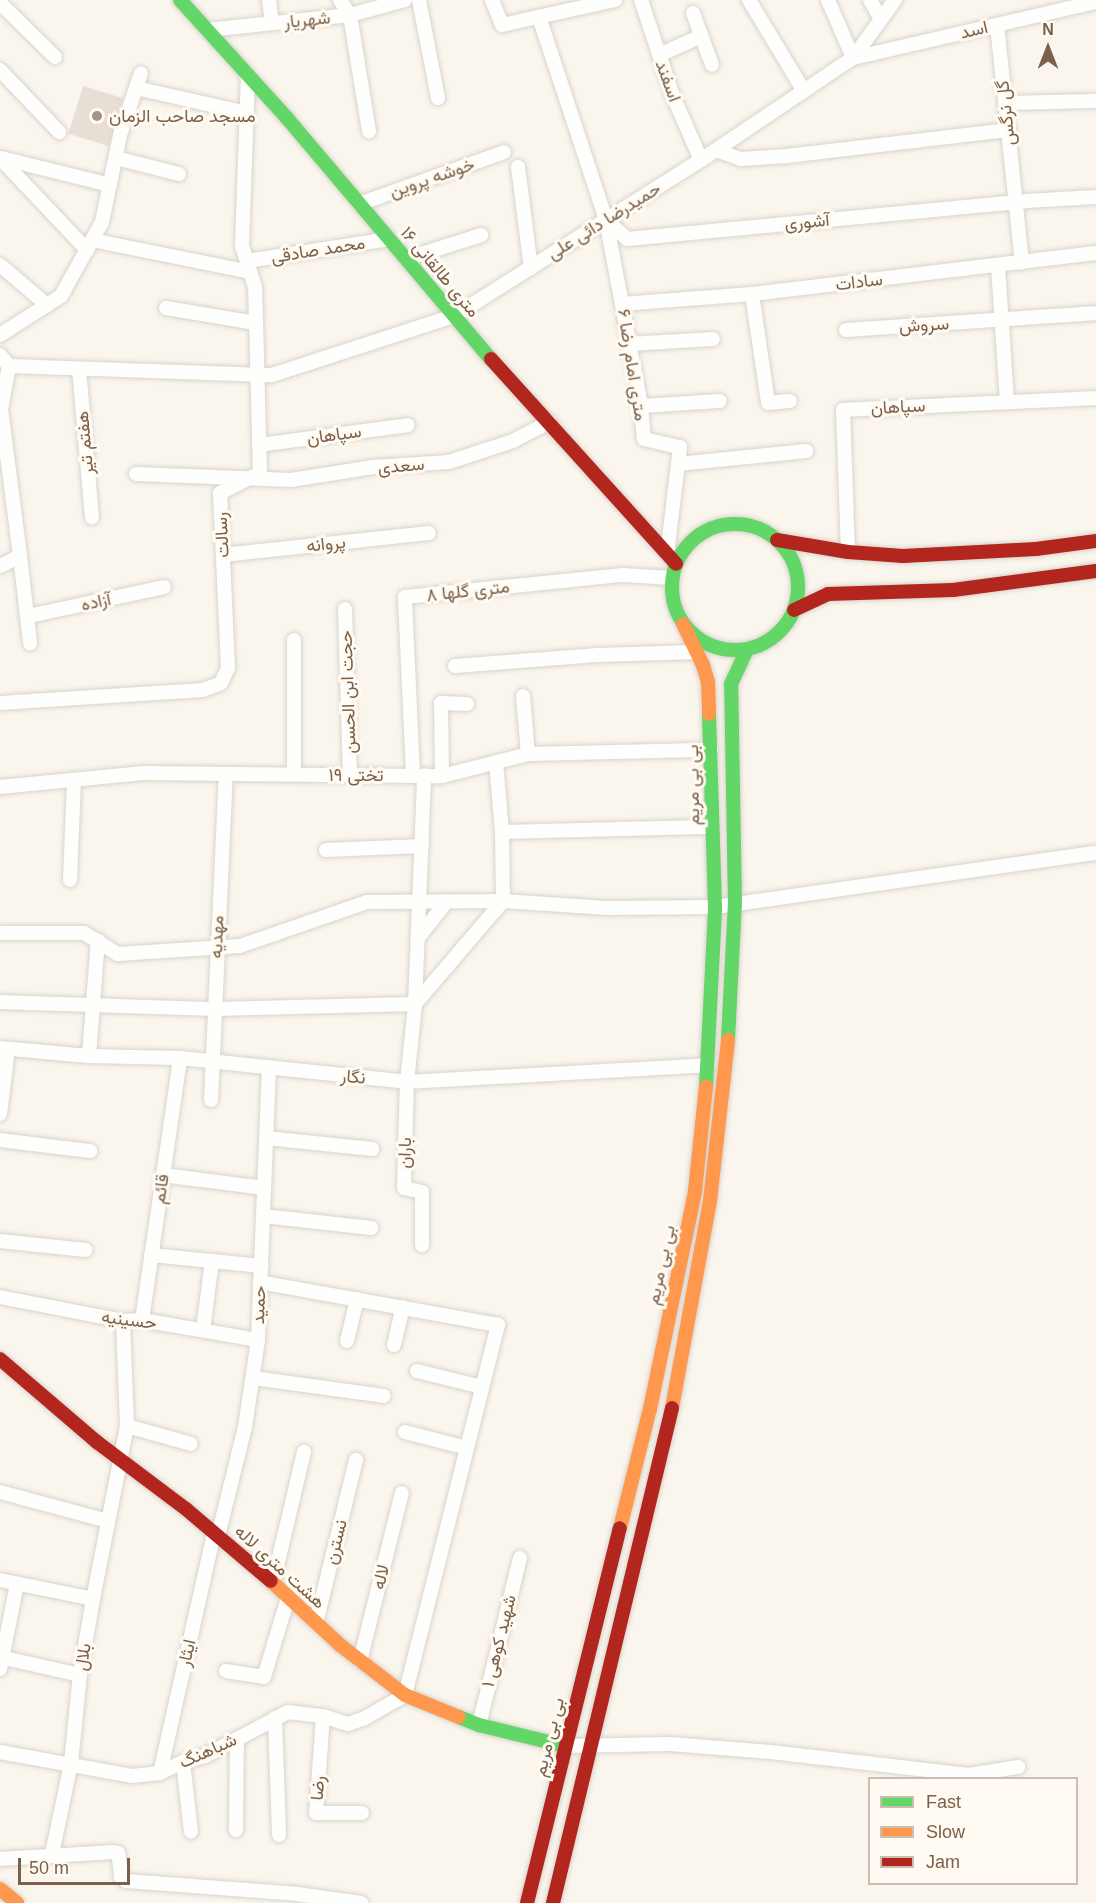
<!DOCTYPE html>
<html>
<head>
<meta charset="utf-8">
<style>
	body { margin:0 }
	#map { position:relative; width:1096px; height:1903px; overflow:hidden; background:#faf6ee; font-family:Helvetica,Vazirmatn,sans-serif }
	div>[style] { position:absolute }
	[style*='--x'] { left:calc(var(--x)*1px); top:calc(var(--y)*1px); width:calc(var(--w)*1px); rotate:calc(var(--a)*1deg) }
	.building>* { inset:0; background:#e7dfd5; transform-origin:0 0 }
	.roads { filter:drop-shadow(0 0 2px #d9d3cc) drop-shadow(0 0 2px #d9d3cc) }
	.street>* { height:14px; margin:-7px; padding:0 7px; transform-origin:7px; border-radius:7px; background:#fefefc }
	.fast>* { height:14px; margin:-7px; padding:0 7px; transform-origin:7px; border-radius:7px; background:#63d668 }
	.fast>.ring { margin:-7px; padding:0; box-sizing:content-box; background:none; border:14px solid #63d668; border-radius:50% }
	.slow>* { height:14px; margin:-7px; padding:0 7px; transform-origin:7px; border-radius:7px; background:#ff974d }
	.jam>* { height:14px; margin:-7px; padding:0 7px; transform-origin:7px; border-radius:7px; background:#b3261e }
	.dots>* { width:16px; height:16px; translate:-50% -50%; box-sizing:border-box; border:3px solid #fffbf2; border-radius:50% }
	span { translate:-50% -50%; white-space:nowrap; text-align:center; line-height:1.15; -webkit-text-stroke:6px #fffbf2; paint-order:stroke }
	.street-label { font-size:18px; color:#7c604a }
	.poi-label { font-size:18px; color:#7c604a }
	.left { translate:0 -50%; text-align:left }
	.legend { position:absolute; left:868px; top:1777px; width:210px; height:108px; box-sizing:border-box; background:#fffbf2; border:2px solid #cbbdaf; margin:0; padding:8px 10px; list-style:none; font-size:18px; color:#7c604a }
	.legend li { display:flex; align-items:center; gap:12px; height:30px }
	.legend b { width:30px; border:2px solid #cbbdaf }
	.north { position:absolute; left:1018px; top:18px; width:60px; height:60px; -webkit-text-stroke:4px #fffbf2; paint-order:stroke; rotate:0deg; font-size:16px; font-weight:700; line-height:24px; text-align:center; color:#7c604a }
	.north::after { content:''; display:block; margin:auto; width:21px; height:27px; background:#7c604a; clip-path:polygon(50% 0,100% 100%,50% 72%,0 100%) }
	.scale { position:absolute; left:18px; top:1858px; width:112px; height:27px; box-sizing:border-box; border:3px solid #7c604a; border-top:0; padding-left:8px; font-size:18px; line-height:21px; white-space:nowrap; color:#7c604a; -webkit-text-stroke:4px #fffbf2; paint-order:stroke }
</style>
</head>
<body>
<div id="map">
	<div class="building">
		<div style="left:83px;top:86px;width:42px;height:50px;rotate:17deg"></div>
	</div>
	<div class="roads">
		<div class="street">
			<div style="--x:269;--y:0;--w:23;--a:83"></div>
			<div style="--x:340;--y:0;--w:18;--a:56"></div>
			<div style="--x:350;--y:15;--w:118;--a:80.7"></div>
			<div style="--x:419;--y:0;--w:100;--a:79"></div>
			<div style="--x:492;--y:0;--w:27;--a:68"></div>
			<div style="--x:502;--y:25;--w:116;--a:-12.5"></div>
			<div style="--x:641;--y:0;--w:101;--a:71.6"></div>
			<div style="--x:673;--y:96;--w:70;--a:66.4"></div>
			<div style="--x:749;--y:0;--w:106;--a:58.9"></div>
			<div style="--x:828;--y:0;--w:63;--a:66.7"></div>
			<div style="--x:853;--y:58;--w:249;--a:-13"></div>
			<div style="--x:870;--y:0;--w:22;--a:60"></div>
			<div style="--x:0;--y:3;--w:77;--a:44.5"></div>
			<div style="--x:693;--y:13;--w:55;--a:69.9"></div>
			<div style="--x:539;--y:17;--w:214;--a:71.7"></div>
			<div style="--x:606;--y:220;--w:189;--a:79.3"></div>
			<div style="--x:641;--y:406;--w:33;--a:85"></div>
			<div style="--x:644;--y:439;--w:37;--a:13"></div>
			<div style="--x:680;--y:447;--w:108;--a:96.9"></div>
			<div style="--x:997;--y:25;--w:239;--a:84"></div>
			<div style="--x:207;--y:30;--w:144;--a:-6"></div>
			<div style="--x:350;--y:15;--w:57;--a:-15.3"></div>
			<div style="--x:659;--y:55;--w:46;--a:-24.3"></div>
			<div style="--x:0;--y:70;--w:86;--a:46.4"></div>
			<div style="--x:136;--y:88;--w:114;--a:12.7"></div>
			<div style="--x:1005;--y:103;--w:91;--a:-1.3"></div>
			<div style="--x:716;--y:150;--w:27;--a:20"></div>
			<div style="--x:741;--y:159;--w:46;--a:-3.7"></div>
			<div style="--x:787;--y:156;--w:223;--a:-6.7"></div>
			<div style="--x:0;--y:158;--w:127;--a:46.6"></div>
			<div style="--x:1;--y:158;--w:112;--a:13.9"></div>
			<div style="--x:116;--y:158;--w:65;--a:14.3"></div>
			<div style="--x:518;--y:167;--w:102;--a:82.7"></div>
			<div style="--x:359;--y:204;--w:154;--a:-19.7"></div>
			<div style="--x:606;--y:220;--w:28;--a:42"></div>
			<div style="--x:627;--y:239;--w:401;--a:-5.4"></div>
			<div style="--x:1026;--y:201;--w:70;--a:-3.3"></div>
			<div style="--x:92;--y:240;--w:161;--a:11.4"></div>
			<div style="--x:406;--y:259;--w:79;--a:-17.7"></div>
			<div style="--x:247;--y:261;--w:144;--a:-8.8"></div>
			<div style="--x:0;--y:265;--w:62;--a:40.4"></div>
			<div style="--x:998;--y:266;--w:136;--a:86.2"></div>
			<div style="--x:752;--y:294;--w:110;--a:81.6"></div>
			<div style="--x:768;--y:403;--w:22;--a:-5"></div>
			<div style="--x:622;--y:304;--w:130;--a:-4.4"></div>
			<div style="--x:752;--y:294;--w:346;--a:-6.8"></div>
			<div style="--x:166;--y:308;--w:91;--a:9.5"></div>
			<div style="--x:846;--y:330;--w:251;--a:-3.9"></div>
			<div style="--x:0;--y:335;--w:72;--a:-32.6"></div>
			<div style="--x:61;--y:296;--w:85;--a:-61"></div>
			<div style="--x:102;--y:222;--w:89;--a:-78.3"></div>
			<div style="--x:120;--y:135;--w:65;--a:-71.3"></div>
			<div style="--x:630;--y:344;--w:83;--a:-3.4"></div>
			<div style="--x:0;--y:355;--w:14;--a:51"></div>
			<div style="--x:9;--y:366;--w:44;--a:100.5"></div>
			<div style="--x:1;--y:409;--w:148;--a:82.6"></div>
			<div style="--x:20;--y:556;--w:22;--a:153"></div>
			<div style="--x:9;--y:366;--w:263;--a:2"></div>
			<div style="--x:272;--y:375;--w:191;--a:-18"></div>
			<div style="--x:454;--y:316;--w:292;--a:-32.3"></div>
			<div style="--x:701;--y:160;--w:183;--a:-33.9"></div>
			<div style="--x:853;--y:58;--w:72;--a:-54.1"></div>
			<div style="--x:79;--y:369;--w:149;--a:85"></div>
			<div style="--x:641;--y:406;--w:79;--a:-3.6"></div>
			<div style="--x:259;--y:445;--w:150;--a:-7.6"></div>
			<div style="--x:678;--y:464;--w:129;--a:-5.8"></div>
			<div style="--x:136;--y:474;--w:155;--a:2.2"></div>
			<div style="--x:291;--y:480;--w:83;--a:-9"></div>
			<div style="--x:373;--y:467;--w:76;--a:-3.8"></div>
			<div style="--x:449;--y:462;--w:67;--a:-18.2"></div>
			<div style="--x:513;--y:441;--w:41;--a:-27.8"></div>
			<div style="--x:848;--y:552;--w:142;--a:-92"></div>
			<div style="--x:843;--y:410;--w:253;--a:-2.7"></div>
			<div style="--x:223;--y:555;--w:207;--a:-6.1"></div>
			<div style="--x:20;--y:556;--w:88;--a:83.4"></div>
			<div style="--x:345;--y:609;--w:166;--a:88.3"></div>
			<div style="--x:29;--y:616;--w:138;--a:-12.1"></div>
			<div style="--x:294;--y:640;--w:134;--a:90"></div>
			<div style="--x:455;--y:666;--w:143;--a:-4.4"></div>
			<div style="--x:598;--y:655;--w:99;--a:-1.7"></div>
			<div style="--x:523;--y:696;--w:58;--a:85.1"></div>
			<div style="--x:0;--y:703;--w:203;--a:-3.7"></div>
			<div style="--x:203;--y:690;--w:19;--a:-21"></div>
			<div style="--x:221;--y:683;--w:17;--a:-65"></div>
			<div style="--x:228;--y:668;--w:175;--a:-92.6"></div>
			<div style="--x:220;--y:493;--w:45;--a:-26.6"></div>
			<div style="--x:260;--y:473;--w:186;--a:-91.5"></div>
			<div style="--x:255;--y:287;--w:43;--a:-107.6"></div>
			<div style="--x:242;--y:246;--w:171;--a:-88"></div>
			<div style="--x:413;--y:775;--w:178;--a:-92.6"></div>
			<div style="--x:405;--y:597;--w:219;--a:-5.8"></div>
			<div style="--x:623;--y:575;--w:49;--a:3.5"></div>
			<div style="--x:442;--y:776;--w:73;--a:-90.8"></div>
			<div style="--x:441;--y:703;--w:26;--a:2"></div>
			<div style="--x:0;--y:787;--w:144;--a:-5.6"></div>
			<div style="--x:143;--y:773;--w:299;--a:0.6"></div>
			<div style="--x:442;--y:776;--w:89;--a:-14.3"></div>
			<div style="--x:528;--y:754;--w:183;--a:-1.3"></div>
			<div style="--x:502;--y:832;--w:210;--a:-1.4"></div>
			<div style="--x:326;--y:850;--w:96;--a:-2.4"></div>
			<div style="--x:70;--y:880;--w:100;--a:-87.7"></div>
			<div style="--x:0;--y:933;--w:84;--a:0"></div>
			<div style="--x:84;--y:933;--w:40;--a:32"></div>
			<div style="--x:118;--y:954;--w:122;--a:-3.8"></div>
			<div style="--x:240;--y:946;--w:134;--a:-19.1"></div>
			<div style="--x:367;--y:902;--w:136;--a:-0.4"></div>
			<div style="--x:503;--y:901;--w:104;--a:3.9"></div>
			<div style="--x:607;--y:908;--w:108;--a:-0.5"></div>
			<div style="--x:715;--y:907;--w:385;--a:-8.1"></div>
			<div style="--x:417;--y:939;--w:48;--a:-51.7"></div>
			<div style="--x:0;--y:1002;--w:215;--a:1.9"></div>
			<div style="--x:215;--y:1009;--w:200;--a:-1.4"></div>
			<div style="--x:415;--y:1004;--w:135;--a:-49.5"></div>
			<div style="--x:503;--y:901;--w:69;--a:-90.8"></div>
			<div style="--x:502;--y:832;--w:70;--a:-94.9"></div>
			<div style="--x:0;--y:1048;--w:89;--a:5.1"></div>
			<div style="--x:89;--y:1056;--w:91;--a:1.3"></div>
			<div style="--x:180;--y:1058;--w:228;--a:6"></div>
			<div style="--x:407;--y:1082;--w:301;--a:-3.2"></div>
			<div style="--x:89;--y:1056;--w:116;--a:-85.6"></div>
			<div style="--x:211;--y:1100;--w:326;--a:-87.4"></div>
			<div style="--x:0;--y:1114;--w:65;--a:-83"></div>
			<div style="--x:266;--y:1138;--w:107;--a:5.9"></div>
			<div style="--x:0;--y:1140;--w:91;--a:7"></div>
			<div style="--x:163;--y:1175;--w:102;--a:7.3"></div>
			<div style="--x:263;--y:1216;--w:109;--a:6.3"></div>
			<div style="--x:0;--y:1241;--w:86;--a:6"></div>
			<div style="--x:422;--y:1245;--w:53;--a:-90"></div>
			<div style="--x:422;--y:1192;--w:18;--a:-167"></div>
			<div style="--x:404;--y:1188;--w:106;--a:-88.4"></div>
			<div style="--x:407;--y:1082;--w:78;--a:-84.1"></div>
			<div style="--x:415;--y:1004;--w:229;--a:-87.7"></div>
			<div style="--x:151;--y:1255;--w:111;--a:5.7"></div>
			<div style="--x:0;--y:1297;--w:125;--a:11"></div>
			<div style="--x:123;--y:1321;--w:19;--a:-3"></div>
			<div style="--x:142;--y:1320;--w:118;--a:9.8"></div>
			<div style="--x:142;--y:1320;--w:265;--a:-81.7"></div>
			<div style="--x:203;--y:1330;--w:70;--a:-82.6"></div>
			<div style="--x:347;--y:1341;--w:43;--a:-76.6"></div>
			<div style="--x:394;--y:1345;--w:39;--a:-77"></div>
			<div style="--x:417;--y:1371;--w:67;--a:13.8"></div>
			<div style="--x:253;--y:1378;--w:132;--a:7.8"></div>
			<div style="--x:127;--y:1426;--w:66;--a:15.7"></div>
			<div style="--x:405;--y:1432;--w:64;--a:14.5"></div>
			<div style="--x:0;--y:1492;--w:112;--a:15"></div>
			<div style="--x:218;--y:1536;--w:112;--a:-76.1"></div>
			<div style="--x:245;--y:1427;--w:88;--a:-81.5"></div>
			<div style="--x:258;--y:1340;--w:271;--a:-87.7"></div>
			<div style="--x:0;--y:1580;--w:95;--a:11.5"></div>
			<div style="--x:273;--y:1583;--w:135;--a:-76.7"></div>
			<div style="--x:316;--y:1623;--w:168;--a:-76.2"></div>
			<div style="--x:0;--y:1657;--w:82;--a:12.7"></div>
			<div style="--x:360;--y:1661;--w:173;--a:-76"></div>
			<div style="--x:0;--y:1669;--w:87;--a:-78.7"></div>
			<div style="--x:226;--y:1671;--w:38;--a:9"></div>
			<div style="--x:264;--y:1677;--w:83;--a:-73.1"></div>
			<div style="--x:323;--y:1716;--w:97;--a:94.1"></div>
			<div style="--x:316;--y:1813;--w:46;--a:0"></div>
			<div style="--x:275;--y:1718;--w:117;--a:88"></div>
			<div style="--x:479;--y:1725;--w:172;--a:-76.2"></div>
			<div style="--x:565;--y:1746;--w:105;--a:-1.1"></div>
			<div style="--x:670;--y:1744;--w:101;--a:4.5"></div>
			<div style="--x:771;--y:1752;--w:199;--a:6.6"></div>
			<div style="--x:969;--y:1775;--w:50;--a:-9.3"></div>
			<div style="--x:0;--y:1752;--w:134;--a:10.3"></div>
			<div style="--x:132;--y:1776;--w:28;--a:-6"></div>
			<div style="--x:160;--y:1773;--w:25;--a:-26"></div>
			<div style="--x:183;--y:1762;--w:23;--a:-15"></div>
			<div style="--x:205;--y:1756;--w:94;--a:-27.9"></div>
			<div style="--x:288;--y:1712;--w:35;--a:7"></div>
			<div style="--x:323;--y:1716;--w:26;--a:18"></div>
			<div style="--x:348;--y:1724;--w:18;--a:-19"></div>
			<div style="--x:365;--y:1718;--w:46;--a:-29.9"></div>
			<div style="--x:405;--y:1695;--w:382;--a:-75.9"></div>
			<div style="--x:498;--y:1325;--w:242;--a:-169.8"></div>
			<div style="--x:183;--y:1762;--w:70;--a:83.5"></div>
			<div style="--x:160;--y:1773;--w:246;--a:-77.3"></div>
			<div style="--x:236;--y:1830;--w:91;--a:-89.4"></div>
			<div style="--x:52;--y:1854;--w:93;--a:-78.2"></div>
			<div style="--x:71;--y:1763;--w:88;--a:-84.2"></div>
			<div style="--x:80;--y:1675;--w:77;--a:-80.3"></div>
			<div style="--x:93;--y:1599;--w:176;--a:-78.9"></div>
			<div style="--x:127;--y:1426;--w:105;--a:-92.2"></div>
			<div style="--x:0;--y:1859;--w:113;--a:-3.5"></div>
			<div style="--x:113;--y:1852;--w:5;--a:11"></div>
			<div style="--x:118;--y:1853;--w:5;--a:79"></div>
			<div style="--x:119;--y:1858;--w:19;--a:84"></div>
			<div style="--x:121;--y:1877;--w:6;--a:39"></div>
			<div style="--x:126;--y:1881;--w:171;--a:4.3"></div>
			<div style="--x:297;--y:1894;--w:65;--a:8"></div>
		</div>
		<div class="fast">
			<div style="--x:180;--y:0;--w:159;--a:47.8"></div>
			<div style="--x:287;--y:118;--w:316;--a:49.8"></div>
			<div class="ring" style="left:672px;top:524px;width:112px;height:112px"></div>
			<div style="--x:728;--y:1040;--w:136;--a:-87.1"></div>
			<div style="--x:735;--y:904;--w:220;--a:-91"></div>
			<div style="--x:731;--y:684;--w:38;--a:-65"></div>
			<div style="--x:706;--y:1087;--w:180;--a:-87.1"></div>
			<div style="--x:715;--y:907;--w:193;--a:-91.8"></div>
			<div style="--x:459;--y:1717;--w:22;--a:22"></div>
			<div style="--x:479;--y:1725;--w:89;--a:13.7"></div>
		</div>
		<div class="slow">
			<div style="--x:683;--y:624;--w:46;--a:64"></div>
			<div style="--x:703;--y:665;--w:18;--a:74"></div>
			<div style="--x:708;--y:682;--w:32;--a:88"></div>
			<div style="--x:672;--y:1408;--w:210;--a:-79.6"></div>
			<div style="--x:710;--y:1201;--w:162;--a:-83.6"></div>
			<div style="--x:620;--y:1528;--w:123;--a:-75.9"></div>
			<div style="--x:650;--y:1409;--w:223;--a:-78.3"></div>
			<div style="--x:695;--y:1191;--w:105;--a:-84"></div>
			<div style="--x:271;--y:1581;--w:94;--a:42.8"></div>
			<div style="--x:340;--y:1645;--w:82;--a:37.6"></div>
			<div style="--x:405;--y:1695;--w:58;--a:22.2"></div>
			<div style="--x:0;--y:1889;--w:22;--a:39"></div>
		</div>
		<div class="jam">
			<div style="--x:491;--y:359;--w:276;--a:47.9"></div>
			<div style="--x:777;--y:540;--w:72;--a:9.6"></div>
			<div style="--x:848;--y:552;--w:55;--a:4.2"></div>
			<div style="--x:903;--y:556;--w:133;--a:-3"></div>
			<div style="--x:1036;--y:549;--w:61;--a:-7.6"></div>
			<div style="--x:794;--y:610;--w:38;--a:-25"></div>
			<div style="--x:828;--y:594;--w:125;--a:-1.8"></div>
			<div style="--x:953;--y:590;--w:144;--a:-7.6"></div>
			<div style="--x:0;--y:1359;--w:128;--a:40.6"></div>
			<div style="--x:97;--y:1442;--w:111;--a:37"></div>
			<div style="--x:186;--y:1509;--w:111;--a:40.3"></div>
			<div style="--x:527;--y:1903;--w:386;--a:-76.1"></div>
			<div style="--x:553;--y:1903;--w:509;--a:-76.48"></div>
		</div>
	</div>
	<div class="dots">
		<div style="left:97px;top:116px;background:#a89483"></div>
	</div>
	<div class="street-label">
		<span style="left:307px;top:20px;rotate:-6deg">شهریار</span>
		<span style="left:974px;top:30px;rotate:-13deg">اسد</span>
		<span style="left:668px;top:81px;rotate:70deg">اسفند</span>
		<span style="left:1006px;top:113px;rotate:-96deg">گل نرگس</span>
		<span style="left:432px;top:178px;rotate:-19deg">خوشه پروین</span>
		<span style="left:604px;top:221px;rotate:-32deg">حمیدرضا دائی علی</span>
		<span style="left:807px;top:222px;rotate:-5deg">آشوری</span>
		<span style="left:318px;top:250px;rotate:-9deg">محمد صادقی</span>
		<span style="left:440px;top:272px;rotate:50deg">۱۶ متری طالقانی</span>
		<span style="left:859px;top:282px;rotate:-7deg">سادات</span>
		<span style="left:924px;top:325px;rotate:-3deg">سروش</span>
		<span style="left:632px;top:365px;rotate:81deg">۶ متری امام رضا</span>
		<span style="left:898px;top:407px;rotate:-3deg">سپاهان</span>
		<span style="left:334px;top:435px;rotate:-8deg">سپاهان</span>
		<span style="left:85px;top:443px;rotate:-95deg">هفتم تیر</span>
		<span style="left:401px;top:466px;rotate:-5deg">سعدی</span>
		<span style="left:222px;top:535px;rotate:-93deg">رسالت</span>
		<span style="left:326px;top:544px;rotate:-6deg">پروانه</span>
		<span style="left:468px;top:591px;rotate:-6deg">۸ متری گلها</span>
		<span style="left:96px;top:602px;rotate:-12deg">آزاده</span>
		<span style="left:348px;top:692px;rotate:-92deg">حجت ابن الحسن</span>
		<span style="left:356px;top:775px">تختی ۱۹</span>
		<span style="left:693px;top:785px;rotate:-91deg">بی بی مریم</span>
		<span style="left:217px;top:937px;rotate:-88deg">مهدیه</span>
		<span style="left:353px;top:1077px;rotate:5deg">نگار</span>
		<span style="left:405px;top:1153px;rotate:-88deg">باران</span>
		<span style="left:161px;top:1189px;rotate:-82deg">قائم</span>
		<span style="left:661px;top:1265px;rotate:-78deg">بی بی مریم</span>
		<span style="left:259px;top:1305px;rotate:-88deg">حمید</span>
		<span style="left:129px;top:1320px;rotate:7deg">حسینیه</span>
		<span style="left:336px;top:1542px;rotate:-76deg">نسترن</span>
		<span style="left:280px;top:1567px;rotate:42deg">هشت متری لاله</span>
		<span style="left:381px;top:1577px;rotate:-76deg">لاله</span>
		<span style="left:499px;top:1641px;rotate:-76deg">شهید کوهی ۱</span>
		<span style="left:187px;top:1653px;rotate:-77deg">ایثار</span>
		<span style="left:83px;top:1657px;rotate:-81deg">بلال</span>
		<span style="left:549px;top:1737px;rotate:-76deg">بی بی مریم</span>
		<span style="left:208px;top:1751px;rotate:-24deg">شباهنگ</span>
		<span style="left:318px;top:1788px;rotate:-86deg">رضا</span>
	</div>
	<div class="poi-label">
		<span class="left" style="left:109px;top:116px">مسجد صاحب الزمان</span>
	</div>
	<ul class="legend">
	<li><b style="height:8px;background:#63d668"></b>Fast</li>
	<li><b style="height:8px;background:#ff974d"></b>Slow</li>
	<li><b style="height:8px;background:#b3261e"></b>Jam</li>
	</ul>
	<div class="north">N</div>
	<div class="scale">50 m</div>
</div>
</body>
</html>
